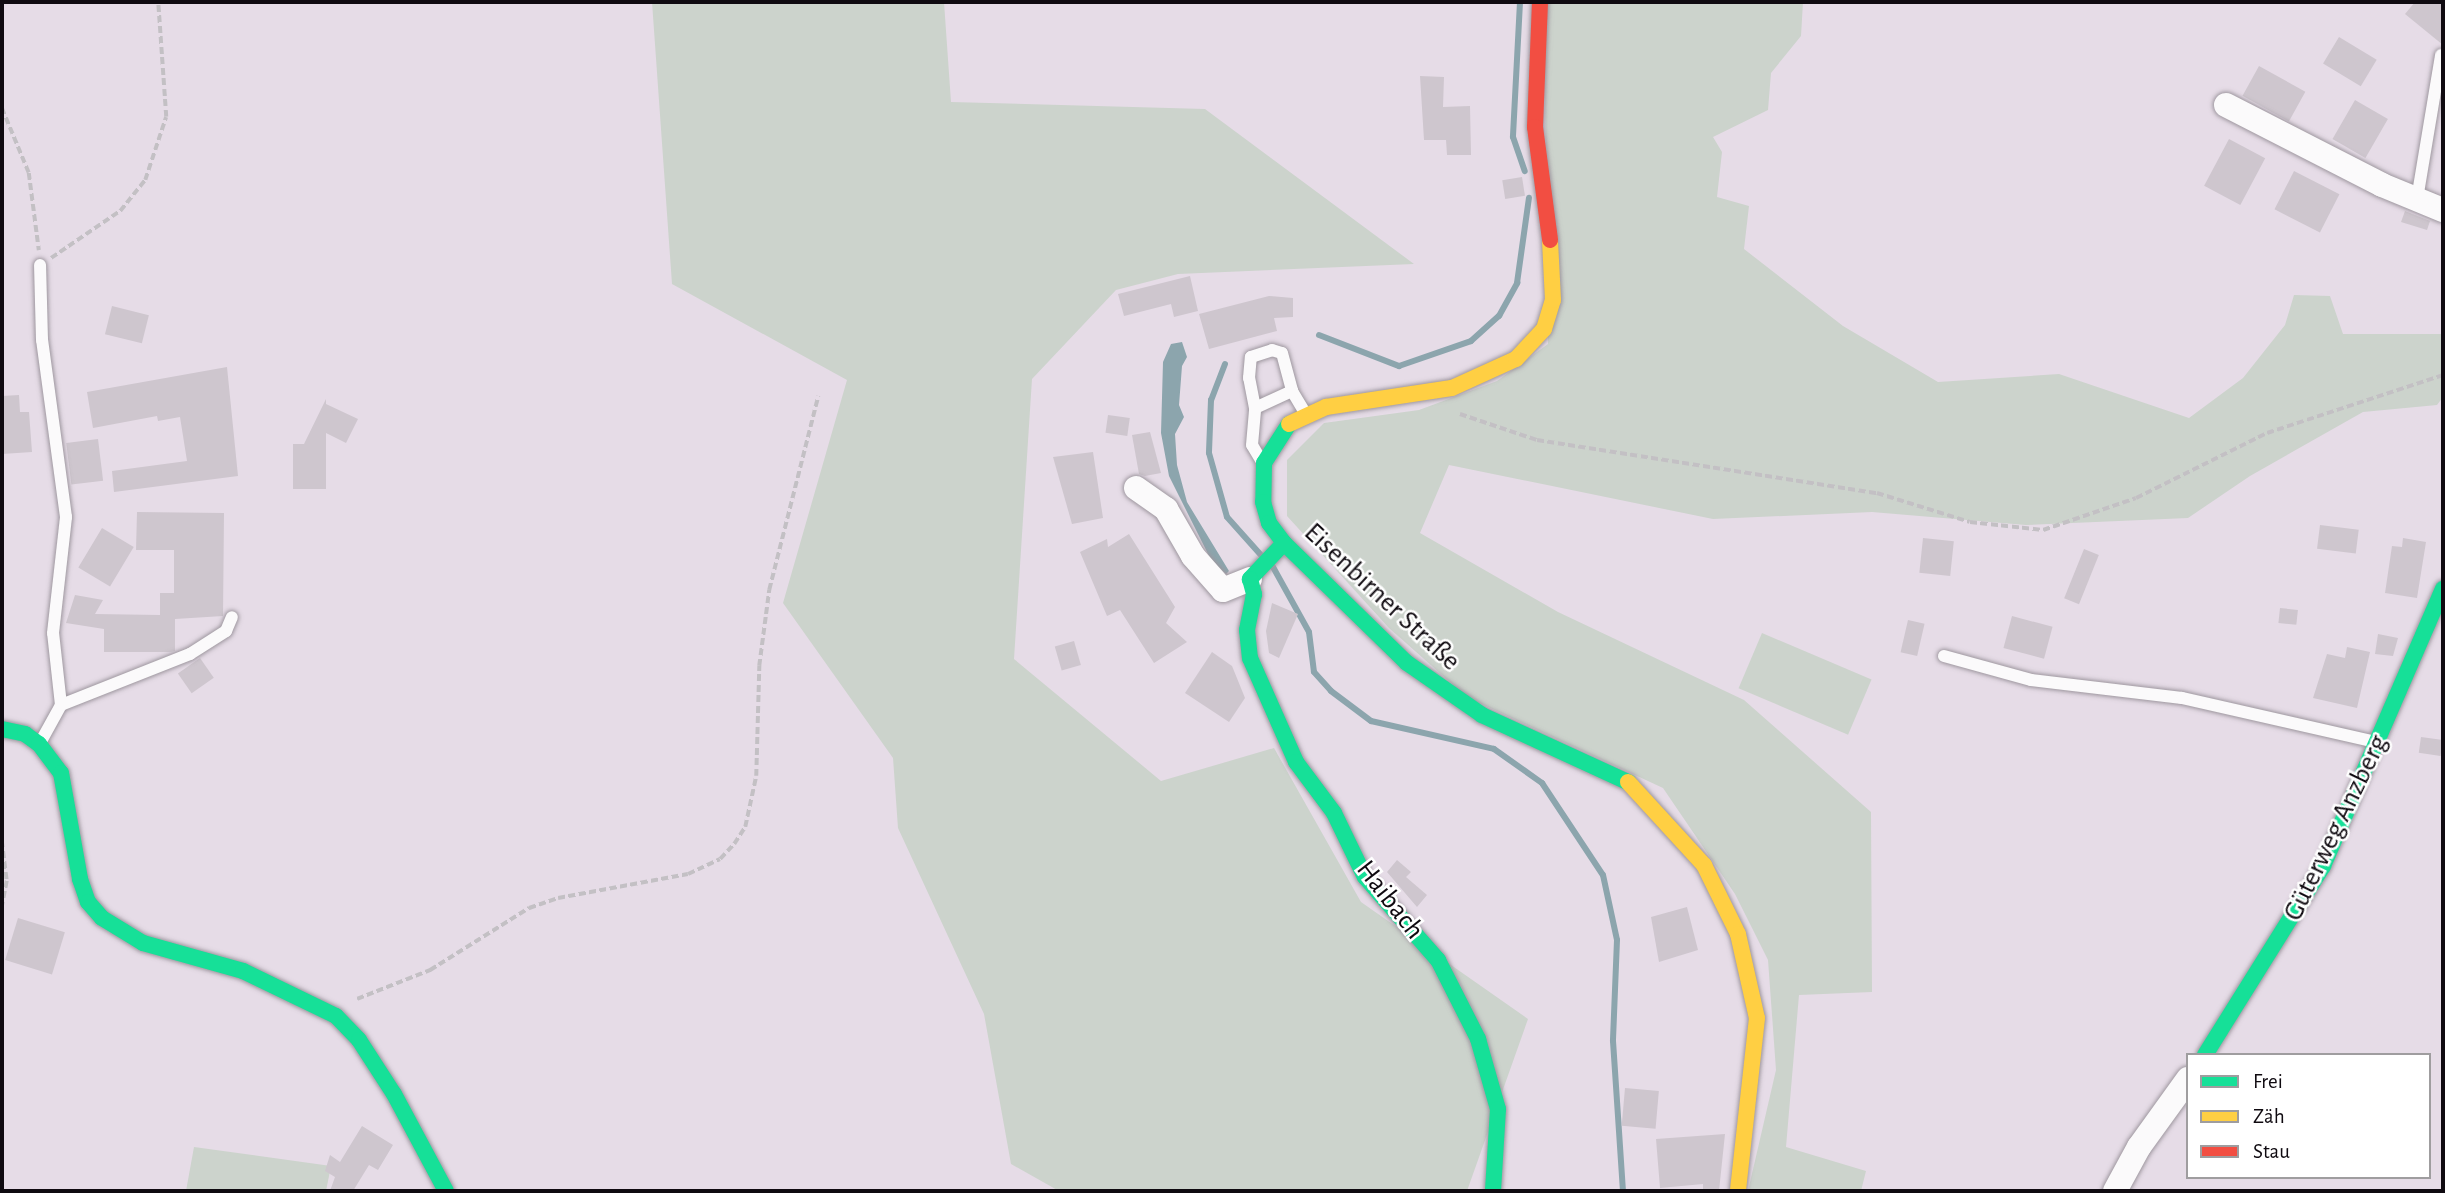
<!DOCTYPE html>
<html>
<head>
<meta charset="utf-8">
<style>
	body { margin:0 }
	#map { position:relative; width:2445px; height:1193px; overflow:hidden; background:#e6dce7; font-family:"Alegreya Sans",sans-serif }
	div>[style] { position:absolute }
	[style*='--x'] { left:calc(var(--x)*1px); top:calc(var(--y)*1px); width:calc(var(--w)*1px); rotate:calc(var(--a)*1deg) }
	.green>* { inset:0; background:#ccd3cc; transform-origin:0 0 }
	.water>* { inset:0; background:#8ca5ad }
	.stream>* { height:6px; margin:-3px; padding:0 3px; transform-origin:3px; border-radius:3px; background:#8ca5ad }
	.building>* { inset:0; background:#cec6ce; transform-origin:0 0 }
	.path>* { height:3.5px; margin-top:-1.75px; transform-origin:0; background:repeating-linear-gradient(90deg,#c3c0c4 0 7px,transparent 0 10.5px) }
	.roads { filter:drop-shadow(0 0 2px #9e979f) drop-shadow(0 0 2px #9e979f) }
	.lane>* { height:12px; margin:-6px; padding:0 6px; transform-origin:6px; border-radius:6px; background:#fbfafb }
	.street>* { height:24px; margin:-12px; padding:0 12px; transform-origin:12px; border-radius:12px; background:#fbfafb }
	.fast>* { height:16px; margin:-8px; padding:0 8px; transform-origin:8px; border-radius:8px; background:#16e098 }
	.slow>* { height:16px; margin:-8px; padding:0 8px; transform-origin:8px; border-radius:8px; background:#ffcf43 }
	.jam>* { height:16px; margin:-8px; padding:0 8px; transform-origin:8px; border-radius:8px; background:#f24e42 }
	span { translate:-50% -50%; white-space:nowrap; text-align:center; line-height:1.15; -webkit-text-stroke:5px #fff; paint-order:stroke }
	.street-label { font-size:28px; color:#0f0a10 }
	.frame { position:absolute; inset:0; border:4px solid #0f0a10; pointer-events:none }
	.legend { position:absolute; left:2186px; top:1053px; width:245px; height:126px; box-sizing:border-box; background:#fff; border:2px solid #9f9d9f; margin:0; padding:9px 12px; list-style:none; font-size:21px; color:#0f0a10 }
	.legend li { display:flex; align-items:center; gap:14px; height:35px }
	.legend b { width:35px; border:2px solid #9f9d9f }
</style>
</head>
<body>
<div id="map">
	<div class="green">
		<div style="clip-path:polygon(652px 2px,944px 2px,951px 102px,1205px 109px,1414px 264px,1178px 274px,1116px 290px,1032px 379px,1014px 659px,1161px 781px,1274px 748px,1361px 902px,1528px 1019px,1467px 1191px,1059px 1191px,1011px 1164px,984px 1014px,898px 828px,893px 758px,783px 603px,847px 380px,672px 284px)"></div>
		<div style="clip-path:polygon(1544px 2px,1803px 2px,1801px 36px,1771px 73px,1768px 110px,1713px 137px,1722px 152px,1717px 197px,1749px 206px,1744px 249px,1843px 326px,1938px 382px,2059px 374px,2189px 418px,2243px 378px,2285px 325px,2294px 295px,2330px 296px,2343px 334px,2443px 334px,2443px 397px,2437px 405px,2363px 412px,2250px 476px,2188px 518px,2026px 525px,1872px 512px,1713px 519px,1449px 465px,1420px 533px,1558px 612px,1744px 700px,1871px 812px,1872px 992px,1799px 995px,1786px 1147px,1866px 1171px,1861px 1191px,1748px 1191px,1776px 1070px,1768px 960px,1735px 894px,1663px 788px,1467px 697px,1389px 628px,1287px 516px,1287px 460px,1324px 423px,1419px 410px,1497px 381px,1548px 344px)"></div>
		<div style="left:1762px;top:633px;width:119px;height:60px;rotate:23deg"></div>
		<div style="clip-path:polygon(194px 1147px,331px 1166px,326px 1191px,186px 1191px)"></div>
	</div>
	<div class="water">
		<div style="clip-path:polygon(1182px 342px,1187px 357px,1182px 366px,1179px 405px,1184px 417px,1175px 434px,1177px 465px,1187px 502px,1229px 571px,1226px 574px,1211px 560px,1169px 476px,1161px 433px,1163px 362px,1171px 344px)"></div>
	</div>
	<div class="stream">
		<div style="--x:1520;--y:2;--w:135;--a:93"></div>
		<div style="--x:1513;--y:137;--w:36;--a:71"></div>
		<div style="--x:1319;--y:335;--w:86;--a:21.2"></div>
		<div style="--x:1399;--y:366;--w:76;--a:-19.1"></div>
		<div style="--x:1471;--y:341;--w:38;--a:-42"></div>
		<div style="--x:1499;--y:316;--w:38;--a:-61"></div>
		<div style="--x:1517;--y:283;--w:86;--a:-82"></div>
		<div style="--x:1225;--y:364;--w:39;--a:111"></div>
		<div style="--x:1211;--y:400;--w:53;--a:92.2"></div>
		<div style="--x:1209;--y:453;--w:66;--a:74.3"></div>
		<div style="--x:1227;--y:517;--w:50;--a:48.3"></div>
		<div style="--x:1273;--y:567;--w:74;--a:61"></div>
		<div style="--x:1309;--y:632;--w:40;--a:82.9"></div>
		<div style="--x:1314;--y:672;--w:25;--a:48"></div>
		<div style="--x:1331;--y:691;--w:50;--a:36.9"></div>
		<div style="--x:1371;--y:721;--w:126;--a:12.8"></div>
		<div style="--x:1494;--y:749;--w:59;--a:35.3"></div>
		<div style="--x:1542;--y:783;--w:110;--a:56.5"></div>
		<div style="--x:1603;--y:875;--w:66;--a:77.8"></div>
		<div style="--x:1617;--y:940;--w:101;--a:92.3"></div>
		<div style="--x:1613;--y:1041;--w:150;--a:86.2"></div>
	</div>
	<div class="building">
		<div style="clip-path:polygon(2415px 2px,2443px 2px,2443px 45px,2405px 14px)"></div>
		<div style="left:2339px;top:37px;width:44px;height:31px;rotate:31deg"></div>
		<div style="left:2259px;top:66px;width:53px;height:34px;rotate:29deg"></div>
		<div style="clip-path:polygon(1420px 76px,1444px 77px,1443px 107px,1470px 106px,1471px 155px,1447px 155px,1446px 140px,1424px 140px)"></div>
		<div style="left:2355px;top:100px;width:38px;height:45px;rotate:30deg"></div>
		<div style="left:2229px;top:139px;width:41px;height:53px;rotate:28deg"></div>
		<div style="left:2294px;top:171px;width:51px;height:43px;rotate:27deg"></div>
		<div style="left:1522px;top:177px;width:19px;height:20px;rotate:81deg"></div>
		<div style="clip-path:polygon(2405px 211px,2430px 221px,2427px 230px,2401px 222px)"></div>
		<div style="clip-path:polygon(1190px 276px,1198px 311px,1174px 317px,1171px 304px,1124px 316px,1118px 294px)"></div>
		<div style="clip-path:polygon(1269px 296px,1293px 298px,1293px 317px,1274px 318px,1277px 331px,1209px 349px,1199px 314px)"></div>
		<div style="left:112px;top:306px;width:38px;height:29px;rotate:14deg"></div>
		<div style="clip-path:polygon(227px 367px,238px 476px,114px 492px,112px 471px,187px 461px,180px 417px,158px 421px,157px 416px,93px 428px,87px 392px)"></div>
		<div style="clip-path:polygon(19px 395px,20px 412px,29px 412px,32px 452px,2px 454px,2px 396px)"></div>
		<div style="clip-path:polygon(326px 399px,326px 404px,358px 419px,346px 443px,326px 433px,326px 489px,293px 489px,293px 444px,304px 444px)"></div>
		<div style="left:1108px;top:415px;width:22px;height:18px;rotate:8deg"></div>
		<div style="clip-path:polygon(1150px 432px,1161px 473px,1145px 476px,1139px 474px,1132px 435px)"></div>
		<div style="left:98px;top:439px;width:42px;height:32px;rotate:83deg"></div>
		<div style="clip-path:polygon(1093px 452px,1103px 518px,1072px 524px,1053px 457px)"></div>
		<div style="clip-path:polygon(137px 512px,224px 513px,223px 616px,175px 619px,175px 651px,170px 652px,104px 652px,104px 629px,66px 623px,75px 595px,103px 600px,95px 614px,160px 615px,160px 593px,174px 593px,174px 550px,136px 550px)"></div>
		<div style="left:2320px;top:525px;width:39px;height:24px;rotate:7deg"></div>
		<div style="left:102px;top:528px;width:37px;height:46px;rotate:31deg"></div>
		<div style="clip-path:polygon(1129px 534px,1175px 607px,1166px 623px,1187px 642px,1154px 663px,1120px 610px,1107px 616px,1080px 552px,1107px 539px,1108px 547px)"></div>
		<div style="left:1923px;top:538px;width:31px;height:35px;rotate:6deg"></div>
		<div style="clip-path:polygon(2403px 538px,2426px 542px,2417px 598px,2385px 593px,2392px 546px,2402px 547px)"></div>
		<div style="left:2084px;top:549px;width:16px;height:53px;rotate:22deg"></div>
		<div style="clip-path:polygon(1272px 603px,1298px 614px,1279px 658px,1269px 653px,1266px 631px)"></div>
		<div style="left:2280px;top:608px;width:18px;height:15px;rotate:6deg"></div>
		<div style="left:2012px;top:616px;width:42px;height:33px;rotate:15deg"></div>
		<div style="left:1908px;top:620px;width:17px;height:33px;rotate:13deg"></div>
		<div style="clip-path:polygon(2378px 634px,2398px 638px,2393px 656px,2375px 654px)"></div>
		<div style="left:1074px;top:641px;width:25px;height:20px;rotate:74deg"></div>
		<div style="clip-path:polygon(2347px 647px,2370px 652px,2357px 708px,2313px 698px,2327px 654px,2345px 658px)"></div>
		<div style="clip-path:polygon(1212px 652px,1232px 666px,1245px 698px,1229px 722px,1185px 693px)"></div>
		<div style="left:200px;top:658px;width:24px;height:27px;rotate:55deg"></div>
		<div style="left:2421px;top:737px;width:22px;height:16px;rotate:8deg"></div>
		<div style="clip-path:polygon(1397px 860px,1411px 872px,1406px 877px,1427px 895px,1417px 907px,1387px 872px)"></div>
		<div style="clip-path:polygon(1687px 907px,1698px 950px,1659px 962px,1651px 917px)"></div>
		<div style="left:18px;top:918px;width:49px;height:44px;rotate:17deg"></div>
		<div style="left:1625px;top:1088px;width:34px;height:38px;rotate:5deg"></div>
		<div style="clip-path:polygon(362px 1126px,393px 1145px,378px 1170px,369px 1165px,353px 1191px,330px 1191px,335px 1177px,325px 1171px,330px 1155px,340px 1162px)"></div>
		<div style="clip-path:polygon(1725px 1134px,1719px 1191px,1703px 1191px,1703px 1184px,1660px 1188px,1656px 1139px)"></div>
	</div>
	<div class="path">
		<div style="--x:2;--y:108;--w:70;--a:67.4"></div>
		<div style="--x:29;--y:173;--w:78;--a:82.6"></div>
		<div style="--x:51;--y:258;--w:83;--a:-34.3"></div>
		<div style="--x:120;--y:211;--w:40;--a:-51"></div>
		<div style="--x:145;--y:180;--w:66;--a:-71.6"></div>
		<div style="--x:166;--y:117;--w:115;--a:-94"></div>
		<div style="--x:1460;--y:414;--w:81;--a:18.7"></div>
		<div style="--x:1537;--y:440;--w:344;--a:8.9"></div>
		<div style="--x:1877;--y:493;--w:97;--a:17.3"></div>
		<div style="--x:1970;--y:522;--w:73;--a:6.3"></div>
		<div style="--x:2043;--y:530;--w:98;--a:-19"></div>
		<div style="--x:2136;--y:498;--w:146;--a:-26.4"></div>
		<div style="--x:2267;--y:433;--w:185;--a:-18.2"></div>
		<div style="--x:2;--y:841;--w:40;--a:82.9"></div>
		<div style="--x:7;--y:881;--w:26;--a:101"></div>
		<div style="--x:357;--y:999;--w:79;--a:-21.7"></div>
		<div style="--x:430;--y:970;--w:117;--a:-32.1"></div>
		<div style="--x:529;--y:908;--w:31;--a:-19"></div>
		<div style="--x:558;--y:898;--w:132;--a:-10.5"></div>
		<div style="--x:688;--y:874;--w:35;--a:-25"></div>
		<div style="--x:720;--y:859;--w:21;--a:-47"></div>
		<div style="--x:734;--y:844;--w:20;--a:-57"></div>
		<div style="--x:745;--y:827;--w:52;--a:-77.8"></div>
		<div style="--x:756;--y:776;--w:110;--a:-88.4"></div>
		<div style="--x:759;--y:666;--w:77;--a:-82.5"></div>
		<div style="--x:769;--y:590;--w:200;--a:-75.8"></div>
	</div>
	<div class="roads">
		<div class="lane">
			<div style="--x:2417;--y:199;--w:146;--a:-80.5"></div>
			<div style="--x:1255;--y:408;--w:41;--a:-24.7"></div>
			<div style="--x:1261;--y:460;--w:17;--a:-121"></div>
			<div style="--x:1252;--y:445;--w:37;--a:-85"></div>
			<div style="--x:1255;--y:408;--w:31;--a:-101"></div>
			<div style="--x:1249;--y:378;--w:21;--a:-85"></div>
			<div style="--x:1251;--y:357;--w:22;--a:-18"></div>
			<div style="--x:1272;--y:350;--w:10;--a:17"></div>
			<div style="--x:1282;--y:353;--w:39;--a:75"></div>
			<div style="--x:1292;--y:391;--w:26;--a:59"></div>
			<div style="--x:1944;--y:656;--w:90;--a:15.4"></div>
			<div style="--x:2031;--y:680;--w:152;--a:6.8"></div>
			<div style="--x:2182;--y:698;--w:199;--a:12.8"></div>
			<div style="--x:61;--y:705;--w:139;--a:-21.6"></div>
			<div style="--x:190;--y:654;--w:43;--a:-32.6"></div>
			<div style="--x:226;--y:631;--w:15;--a:-67"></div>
			<div style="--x:40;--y:743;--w:43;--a:-61.1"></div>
			<div style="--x:61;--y:705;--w:72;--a:-96.3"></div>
			<div style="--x:53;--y:633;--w:117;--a:-83.6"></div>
			<div style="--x:66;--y:517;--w:179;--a:-97.7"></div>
			<div style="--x:42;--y:340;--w:75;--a:-91.5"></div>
		</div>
		<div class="street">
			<div style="--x:2226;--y:105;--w:175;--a:27.1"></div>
			<div style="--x:2382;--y:185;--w:66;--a:22.3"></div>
			<div style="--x:1136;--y:488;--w:37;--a:35"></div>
			<div style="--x:1166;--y:509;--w:54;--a:60.1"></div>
			<div style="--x:1193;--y:556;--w:45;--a:48.6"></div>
			<div style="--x:1223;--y:590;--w:29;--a:-22"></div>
			<div style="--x:2115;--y:1191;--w:50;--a:-61.4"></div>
			<div style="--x:2139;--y:1147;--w:84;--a:-54.2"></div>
		</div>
		<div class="fast">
			<div style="--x:1289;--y:424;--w:46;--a:122.7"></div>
			<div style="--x:1264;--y:463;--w:39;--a:91"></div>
			<div style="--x:1263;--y:502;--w:22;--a:74"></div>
			<div style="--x:1269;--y:523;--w:25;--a:53"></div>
			<div style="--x:1284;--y:543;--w:172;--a:44.3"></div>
			<div style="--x:1407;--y:663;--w:91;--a:34.7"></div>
			<div style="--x:1482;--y:715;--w:161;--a:24.7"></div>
			<div style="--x:1284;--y:543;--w:50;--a:133.4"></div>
			<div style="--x:1250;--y:579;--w:16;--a:75"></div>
			<div style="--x:1254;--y:594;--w:37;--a:101"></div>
			<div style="--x:1247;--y:630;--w:28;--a:84"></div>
			<div style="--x:1250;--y:658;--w:114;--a:66.1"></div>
			<div style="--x:1296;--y:762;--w:64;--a:53.3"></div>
			<div style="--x:1334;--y:813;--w:71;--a:64.2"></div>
			<div style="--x:1365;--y:877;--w:111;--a:48.7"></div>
			<div style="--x:1438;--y:960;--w:89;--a:63.1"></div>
			<div style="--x:1478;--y:1039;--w:73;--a:74.1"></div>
			<div style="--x:1498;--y:1109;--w:82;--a:93.5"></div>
			<div style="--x:2;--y:729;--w:24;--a:12"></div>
			<div style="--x:25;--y:734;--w:17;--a:36"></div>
			<div style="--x:39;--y:744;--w:36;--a:53"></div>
			<div style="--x:61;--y:773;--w:108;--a:79.8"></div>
			<div style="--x:80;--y:879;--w:24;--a:71"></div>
			<div style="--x:88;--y:902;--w:21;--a:49"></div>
			<div style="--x:102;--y:918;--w:48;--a:31.4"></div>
			<div style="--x:143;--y:943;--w:104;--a:15.6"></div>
			<div style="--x:243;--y:971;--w:103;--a:25.8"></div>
			<div style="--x:336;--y:1016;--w:33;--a:46"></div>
			<div style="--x:359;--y:1040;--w:64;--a:57.1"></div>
			<div style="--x:394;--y:1094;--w:110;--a:61.8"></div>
			<div style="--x:2205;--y:1055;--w:223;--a:-58"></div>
			<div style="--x:2323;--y:866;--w:302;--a:-66.6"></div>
		</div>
		<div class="slow">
			<div style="--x:1289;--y:424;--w:41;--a:-24.7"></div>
			<div style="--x:1326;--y:407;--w:127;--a:-8.6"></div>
			<div style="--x:1452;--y:388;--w:70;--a:-24.4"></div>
			<div style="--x:1516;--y:359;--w:41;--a:-47"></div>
			<div style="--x:1544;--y:329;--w:30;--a:-73"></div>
			<div style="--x:1553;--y:300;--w:60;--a:-92.9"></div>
			<div style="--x:1628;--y:782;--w:113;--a:47.5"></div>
			<div style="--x:1704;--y:865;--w:77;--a:63.8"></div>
			<div style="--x:1738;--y:934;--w:86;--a:77.3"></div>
			<div style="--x:1757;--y:1018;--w:174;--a:96.3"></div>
		</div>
		<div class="jam">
			<div style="--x:1540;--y:2;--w:125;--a:92.3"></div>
			<div style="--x:1535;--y:127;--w:114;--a:82.4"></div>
		</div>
	</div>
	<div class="street-label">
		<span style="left:1382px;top:597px;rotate:43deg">Eisenbirner Straße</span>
		<span style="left:2336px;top:828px;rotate:-64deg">Güterweg Anzberg</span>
		<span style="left:1390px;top:900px;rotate:52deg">Haibach</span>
	</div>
	<div class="frame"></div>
	<ul class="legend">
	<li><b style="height:9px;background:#16e098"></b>Frei</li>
	<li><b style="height:9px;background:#ffcf43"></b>Zäh</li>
	<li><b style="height:9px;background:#f24e42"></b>Stau</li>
	</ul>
</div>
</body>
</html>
